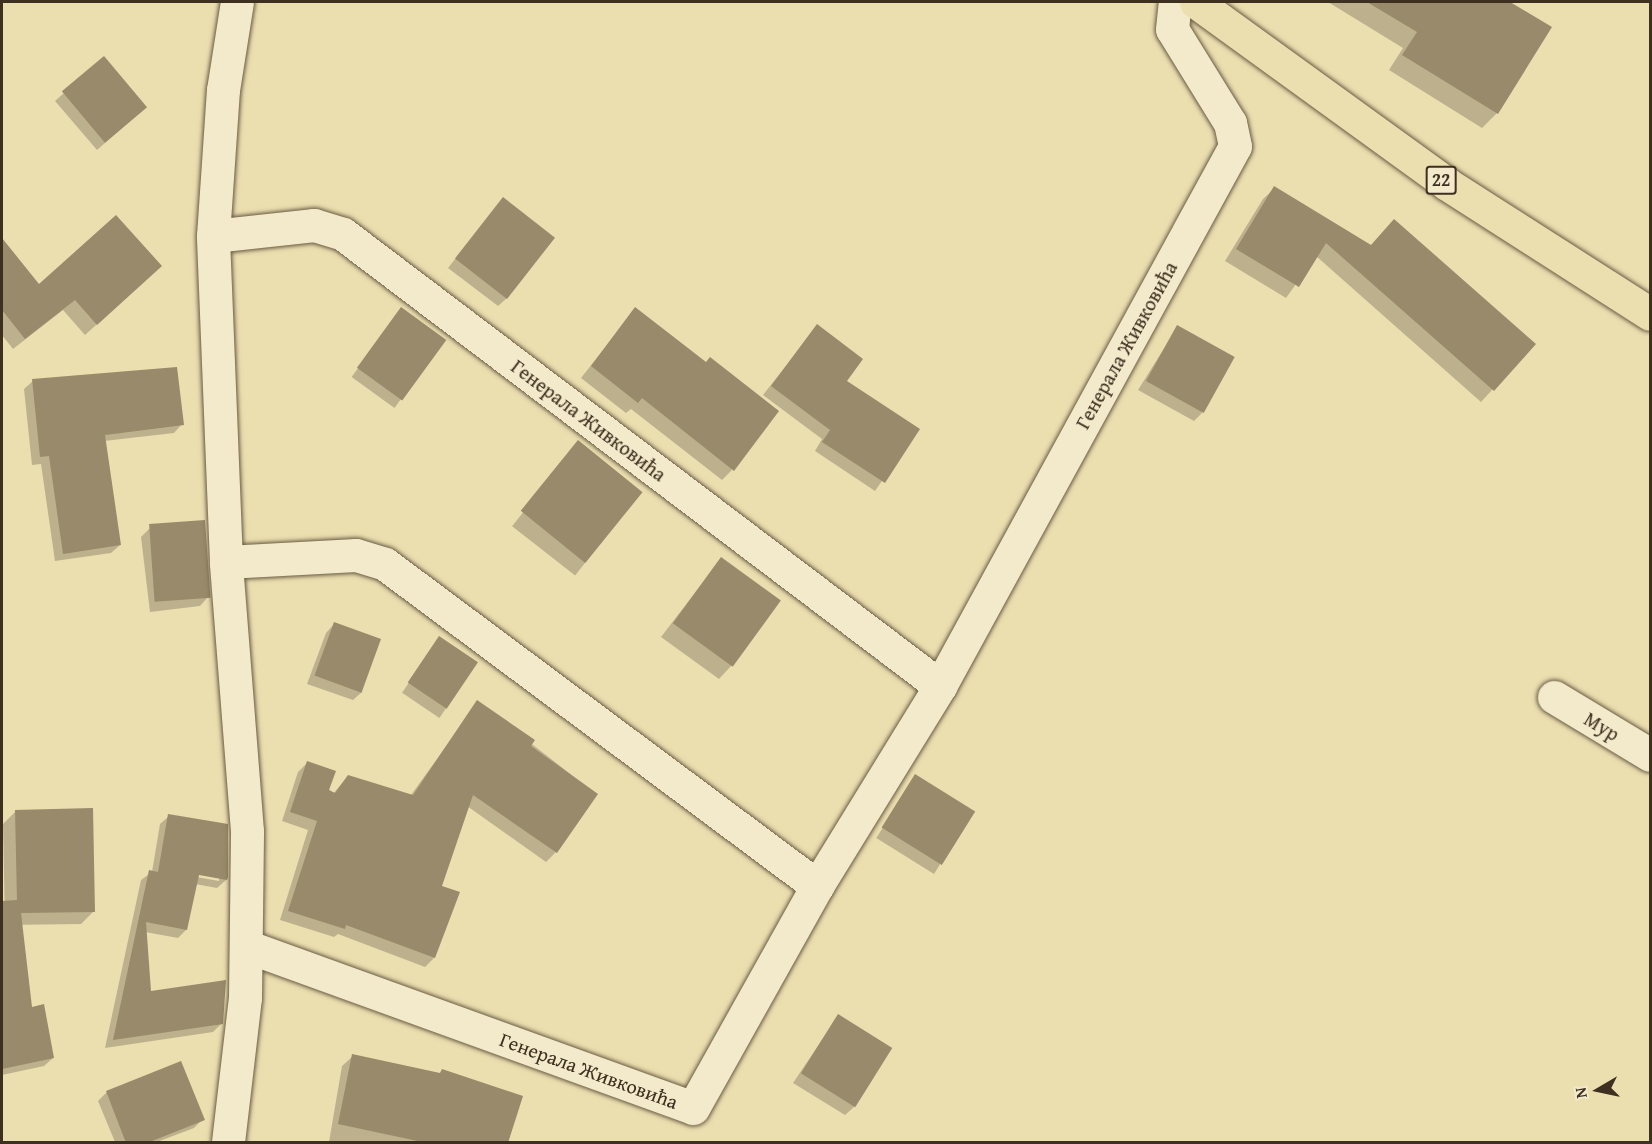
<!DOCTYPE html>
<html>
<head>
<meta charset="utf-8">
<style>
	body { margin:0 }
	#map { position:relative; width:1652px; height:1144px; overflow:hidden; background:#ebdeaf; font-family:"Gentium Book Plus",serif }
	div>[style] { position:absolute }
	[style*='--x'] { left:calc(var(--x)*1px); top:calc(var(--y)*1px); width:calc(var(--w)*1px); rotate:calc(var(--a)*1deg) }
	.shadow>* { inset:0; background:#0003; transform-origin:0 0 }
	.building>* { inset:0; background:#988a6a; transform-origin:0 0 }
	.roads { filter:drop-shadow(0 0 2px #695c44) drop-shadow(0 0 2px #695c44) }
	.minor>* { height:33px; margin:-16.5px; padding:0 16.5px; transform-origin:16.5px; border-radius:16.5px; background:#f2eacb }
	.primary>* { height:33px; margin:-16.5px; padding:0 16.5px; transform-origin:16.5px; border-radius:16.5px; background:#ebdeaf }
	span { translate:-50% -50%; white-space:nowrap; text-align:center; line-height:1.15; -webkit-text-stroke:6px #f2eacb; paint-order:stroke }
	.shield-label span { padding:2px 4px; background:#f2eacb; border:2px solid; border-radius:4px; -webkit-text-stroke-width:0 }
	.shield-label { font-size:18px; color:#3e3020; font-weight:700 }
	.street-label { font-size:20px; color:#3e3020 }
	.frame { position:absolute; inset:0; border:3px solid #3e3020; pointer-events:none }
	.north { position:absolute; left:1568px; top:1060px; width:60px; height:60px; -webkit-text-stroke:4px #f2eacb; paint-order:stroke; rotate:261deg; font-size:16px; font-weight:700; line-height:24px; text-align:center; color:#3e3020 }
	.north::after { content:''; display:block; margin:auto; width:21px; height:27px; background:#3e3020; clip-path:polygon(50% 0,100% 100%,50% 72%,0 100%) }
</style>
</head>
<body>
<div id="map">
	<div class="shadow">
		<div style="clip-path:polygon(1328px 2px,1507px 2px,1550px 28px,1497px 113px,1482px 128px,1389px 70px,1403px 48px)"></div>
		<div style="clip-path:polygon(103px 58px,137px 115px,97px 150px,55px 101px)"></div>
		<div style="clip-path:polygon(1275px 188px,1534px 344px,1481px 402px,1316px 256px,1286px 298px,1225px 261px,1263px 199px)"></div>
		<div style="clip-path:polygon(503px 199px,507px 298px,498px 306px,448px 268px)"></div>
		<div style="clip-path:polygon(15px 256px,39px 287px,149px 277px,85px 335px,63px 310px,13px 349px,2px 335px,2px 267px)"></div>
		<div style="left:401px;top:309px;width:53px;height:84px;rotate:36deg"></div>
		<div style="clip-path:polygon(635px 309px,732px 470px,722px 480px,631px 409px,626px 413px,581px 378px)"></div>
		<div style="clip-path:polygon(817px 326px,845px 382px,918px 429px,875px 491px,815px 451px,822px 439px,763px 395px)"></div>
		<div style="clip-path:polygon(1178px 326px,1202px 413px,1194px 421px,1138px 390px)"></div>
		<div style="clip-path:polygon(33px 381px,182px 424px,174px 433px,104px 441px,120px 545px,111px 553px,55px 561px,41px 464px,32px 465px,24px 389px)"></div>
		<div style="left:578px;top:442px;width:80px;height:107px;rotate:38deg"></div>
		<div style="clip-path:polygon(150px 528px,208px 597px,200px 606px,150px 612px,141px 537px)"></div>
		<div style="clip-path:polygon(721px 559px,731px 666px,719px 679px,661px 637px)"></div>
		<div style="clip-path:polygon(334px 624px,362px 692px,353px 700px,307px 684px,326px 633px)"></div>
		<div style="left:439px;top:638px;width:45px;height:66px;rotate:34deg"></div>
		<div style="clip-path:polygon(478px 702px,596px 794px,556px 852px,546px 862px,467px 806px,440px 887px,458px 893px,434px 958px,425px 967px,338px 934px,334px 937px,280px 920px,308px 830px,282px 821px,298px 772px,307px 763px,333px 794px,348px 776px,411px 795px)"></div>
		<div style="left:915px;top:776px;width:68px;height:73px;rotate:32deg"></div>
		<div style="clip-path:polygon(16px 811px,94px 911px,81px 924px,5px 925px,3px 824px)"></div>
		<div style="clip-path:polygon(evenodd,169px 816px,226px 880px,217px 888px,195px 884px,186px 930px,178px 938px,145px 932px,150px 992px,222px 1023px,213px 1032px,105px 1048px,141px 880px,152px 872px,160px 824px,169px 816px,192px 873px,219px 878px,219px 881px,191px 876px,192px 873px)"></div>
		<div style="clip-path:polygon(2px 944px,29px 990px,31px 1008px,53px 1058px,44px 1066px,2px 1075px)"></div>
		<div style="clip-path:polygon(838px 1016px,854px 1107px,845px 1115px,793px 1083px)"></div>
		<div style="clip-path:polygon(353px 1056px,439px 1074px,442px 1071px,506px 1142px,329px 1142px,342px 1066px)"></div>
		<div style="clip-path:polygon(107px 1092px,203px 1119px,194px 1128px,157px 1142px,115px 1142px,98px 1101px)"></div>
	</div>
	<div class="building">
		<div style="clip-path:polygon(1367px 2px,1510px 2px,1552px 27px,1498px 114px,1402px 55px,1417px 32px)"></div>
		<div style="left:104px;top:56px;width:67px;height:55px;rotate:50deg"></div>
		<div style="clip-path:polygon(1274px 186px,1371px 245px,1394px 219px,1536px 344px,1494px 391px,1326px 243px,1299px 287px,1236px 249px)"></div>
		<div style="left:503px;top:197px;width:66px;height:78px;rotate:38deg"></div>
		<div style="clip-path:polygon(116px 215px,162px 266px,97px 325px,75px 300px,25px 339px,2px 310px,2px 238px,39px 284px)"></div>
		<div style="left:401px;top:307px;width:56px;height:75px;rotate:36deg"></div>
		<div style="clip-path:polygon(635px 307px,706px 362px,710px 357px,779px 411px,734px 471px,642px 398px,638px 403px,591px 366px)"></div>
		<div style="clip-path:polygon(817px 324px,863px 359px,847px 381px,920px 429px,885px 483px,822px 442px,830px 430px,771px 386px)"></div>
		<div style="left:1177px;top:325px;width:66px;height:64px;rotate:29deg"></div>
		<div style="clip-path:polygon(177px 367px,184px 425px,105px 435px,121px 545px,63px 554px,49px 456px,40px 457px,32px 379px)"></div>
		<div style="left:578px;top:440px;width:83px;height:91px;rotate:39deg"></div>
		<div style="left:205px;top:520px;width:78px;height:56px;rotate:86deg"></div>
		<div style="left:721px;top:557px;width:74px;height:82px;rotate:36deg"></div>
		<div style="left:334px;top:622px;width:50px;height:57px;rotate:20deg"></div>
		<div style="left:439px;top:636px;width:47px;height:56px;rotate:34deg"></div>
		<div style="clip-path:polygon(477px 700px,535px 740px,531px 746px,598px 794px,557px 853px,473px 795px,442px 886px,460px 892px,435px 958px,346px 925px,345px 929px,288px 911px,317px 821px,290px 812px,307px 761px,336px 771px,329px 790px,335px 793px,348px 775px,413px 795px)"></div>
		<div style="left:915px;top:774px;width:71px;height:63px;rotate:32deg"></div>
		<div style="clip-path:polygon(93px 808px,95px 912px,21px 913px,32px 1007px,44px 1004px,54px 1058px,2px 1069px,2px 901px,17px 900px,15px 810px)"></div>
		<div style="clip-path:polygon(168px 814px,228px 824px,228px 877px,227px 880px,199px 875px,187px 930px,146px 922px,151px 991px,226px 980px,223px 1024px,113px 1040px,149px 870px,158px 872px)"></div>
		<div style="left:838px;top:1014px;width:64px;height:70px;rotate:32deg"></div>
		<div style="clip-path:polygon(352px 1054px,440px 1073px,442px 1069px,523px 1096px,508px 1143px,427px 1143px,338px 1124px)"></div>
		<div style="clip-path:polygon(181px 1061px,205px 1120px,147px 1143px,126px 1143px,106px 1091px)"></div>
	</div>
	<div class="roads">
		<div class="minor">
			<div style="--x:213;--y:236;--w:102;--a:-6.2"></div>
			<div style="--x:314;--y:225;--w:30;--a:17"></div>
			<div style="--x:343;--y:234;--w:749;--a:37.13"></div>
			<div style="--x:226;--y:562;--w:130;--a:-3.1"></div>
			<div style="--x:356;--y:555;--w:30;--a:17"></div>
			<div style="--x:385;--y:564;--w:539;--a:36.7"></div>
			<div style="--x:1554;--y:697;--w:112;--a:31.1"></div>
			<div style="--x:246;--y:946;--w:475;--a:19.9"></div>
			<div style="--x:693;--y:1108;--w:254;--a:-60.8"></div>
			<div style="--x:817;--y:886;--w:235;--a:-58.4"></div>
			<div style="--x:940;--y:686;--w:615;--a:-61.35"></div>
			<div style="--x:1235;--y:146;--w:24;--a:-102"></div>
			<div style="--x:1230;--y:123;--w:110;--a:-121.7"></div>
			<div style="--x:1172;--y:29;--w:27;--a:-84"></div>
			<div style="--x:228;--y:1142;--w:145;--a:-83.3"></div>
			<div style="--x:245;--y:998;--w:167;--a:-89.3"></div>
			<div style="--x:247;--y:831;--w:270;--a:-94.5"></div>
			<div style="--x:226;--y:562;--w:326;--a:-92.3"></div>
			<div style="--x:213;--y:236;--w:146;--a:-86.1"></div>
			<div style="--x:223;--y:90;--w:89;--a:-81"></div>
		</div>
		<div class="primary">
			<div style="--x:1196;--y:2;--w:310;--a:35.9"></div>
			<div style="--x:1447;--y:184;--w:241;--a:32.6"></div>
		</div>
	</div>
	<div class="shield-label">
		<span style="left:1441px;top:180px">22</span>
	</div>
	<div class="street-label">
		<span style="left:1126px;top:345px;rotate:-61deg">Генерала Живковића</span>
		<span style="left:589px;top:420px;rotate:37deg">Генерала Живковића</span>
		<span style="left:1602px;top:726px;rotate:31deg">Мур</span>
		<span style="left:589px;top:1070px;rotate:20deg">Генерала Живковића</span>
	</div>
	<div class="frame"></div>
	<div class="north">N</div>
</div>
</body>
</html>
